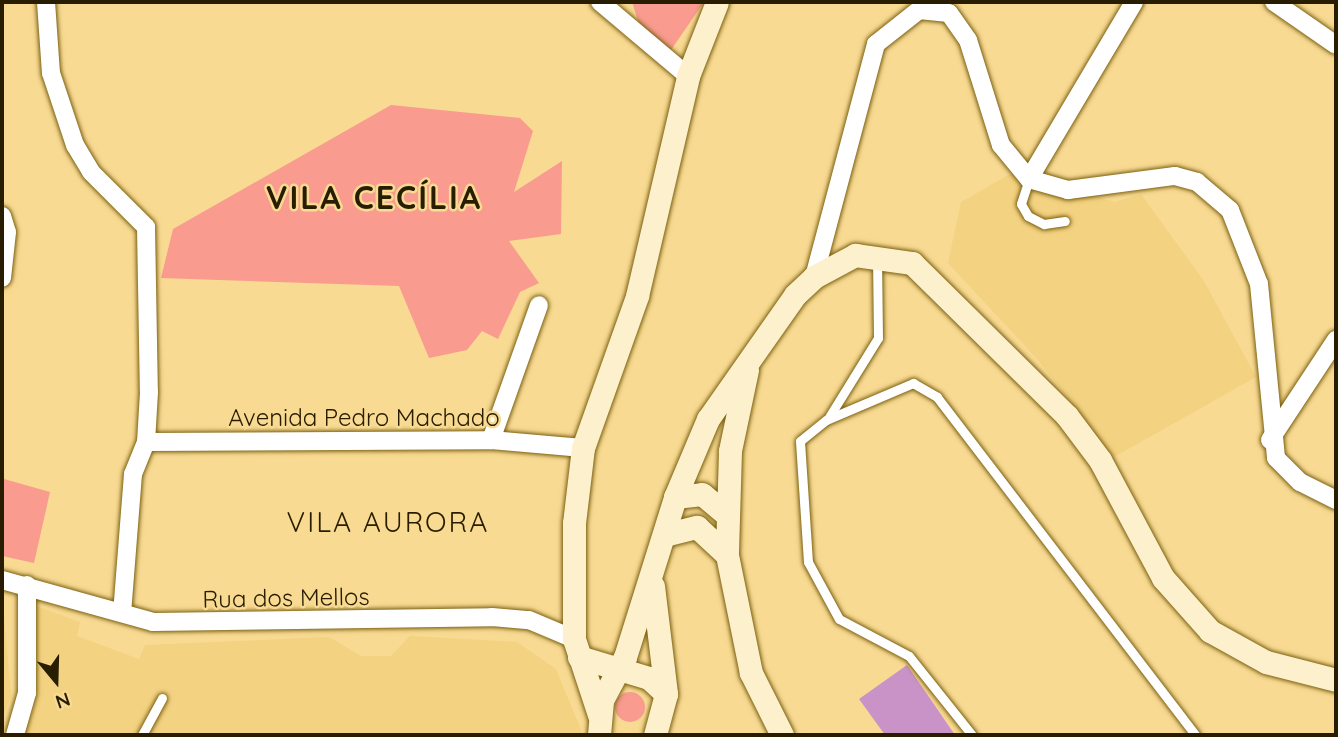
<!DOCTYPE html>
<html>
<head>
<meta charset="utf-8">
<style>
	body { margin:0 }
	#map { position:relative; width:1338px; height:737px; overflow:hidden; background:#f8da92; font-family:Quicksand,sans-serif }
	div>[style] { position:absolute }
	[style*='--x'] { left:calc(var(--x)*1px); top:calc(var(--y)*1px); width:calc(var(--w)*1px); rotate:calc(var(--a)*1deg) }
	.built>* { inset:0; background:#f3d281 }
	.green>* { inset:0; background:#f99b8f }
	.round { border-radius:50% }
	.building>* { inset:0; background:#ca93c8 }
	.roads { filter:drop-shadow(0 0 2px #7b6010) drop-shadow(0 0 2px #7b6010) }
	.lane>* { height:9px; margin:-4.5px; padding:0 4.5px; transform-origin:4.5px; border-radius:4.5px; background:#fff }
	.street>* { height:18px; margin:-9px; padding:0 9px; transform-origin:9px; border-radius:9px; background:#fff }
	.secondary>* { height:23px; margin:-11.5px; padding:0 11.5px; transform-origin:11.5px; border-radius:11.5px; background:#fdf0cd }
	span { translate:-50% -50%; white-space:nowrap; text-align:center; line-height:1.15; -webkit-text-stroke:5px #f8da92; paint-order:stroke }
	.street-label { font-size:24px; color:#281d00 }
	.quarter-label { font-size:28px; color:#281d00; letter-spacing:2px }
	.district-label { font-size:32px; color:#281d00; font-weight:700; letter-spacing:2px }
	.frame { position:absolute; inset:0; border:4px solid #281d00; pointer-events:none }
	.north { position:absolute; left:21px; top:646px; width:70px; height:70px; -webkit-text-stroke:5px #f8da92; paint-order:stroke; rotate:161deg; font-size:19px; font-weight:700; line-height:28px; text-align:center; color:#281d00 }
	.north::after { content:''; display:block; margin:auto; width:24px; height:32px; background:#281d00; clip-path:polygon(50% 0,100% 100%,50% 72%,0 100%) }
</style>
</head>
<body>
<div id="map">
	<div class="built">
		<div style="clip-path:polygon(1010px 174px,1115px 202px,1141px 194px,1204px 281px,1256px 377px,1114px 457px,1038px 360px,948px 263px,961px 202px)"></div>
		<div style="clip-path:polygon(2px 596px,11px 695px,2px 720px)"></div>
		<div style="clip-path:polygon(36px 606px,80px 622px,77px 636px,139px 659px,145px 645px,329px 637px,361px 656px,391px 656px,410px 636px,517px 642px,556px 669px,583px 735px,26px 735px,38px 693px)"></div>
	</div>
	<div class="green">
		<div style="clip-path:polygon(632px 2px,704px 2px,671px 50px,640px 27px)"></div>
		<div style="clip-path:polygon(391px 105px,520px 118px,533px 131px,514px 192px,562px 161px,561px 234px,509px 241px,539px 283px,520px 292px,498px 339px,482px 331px,467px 350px,429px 358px,399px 286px,161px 278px,173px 229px)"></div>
		<div style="clip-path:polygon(4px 479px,50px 492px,34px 563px,2px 556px)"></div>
		<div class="round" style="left:615px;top:692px;width:30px;height:30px"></div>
	</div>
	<div class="building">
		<div style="clip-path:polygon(907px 665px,955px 735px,885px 735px,859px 699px)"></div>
	</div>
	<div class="roads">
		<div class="lane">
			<div style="--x:1029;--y:179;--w:26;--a:108"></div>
			<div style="--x:1021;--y:204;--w:14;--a:60"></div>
			<div style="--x:1028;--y:216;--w:18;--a:27"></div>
			<div style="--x:1044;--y:224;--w:21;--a:-8"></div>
			<div style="--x:829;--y:417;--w:93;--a:-58.2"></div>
			<div style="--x:878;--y:338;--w:78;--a:-90.7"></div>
			<div style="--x:142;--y:735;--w:42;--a:-61.6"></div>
			<div style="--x:972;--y:735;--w:101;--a:-128.6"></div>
			<div style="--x:909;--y:656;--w:79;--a:-152.1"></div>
			<div style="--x:839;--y:619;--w:65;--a:-118.5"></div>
			<div style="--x:808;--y:562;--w:121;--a:-93.8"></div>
			<div style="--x:800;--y:441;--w:33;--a:-39"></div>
			<div style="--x:826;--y:420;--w:95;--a:-23"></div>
			<div style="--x:913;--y:383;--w:28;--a:30"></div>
			<div style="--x:937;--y:397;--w:425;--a:52.6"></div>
		</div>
		<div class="street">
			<div style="--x:46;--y:2;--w:71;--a:86"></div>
			<div style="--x:51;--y:73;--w:76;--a:71.6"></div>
			<div style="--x:75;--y:145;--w:31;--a:59"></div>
			<div style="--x:91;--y:172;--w:78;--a:45"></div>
			<div style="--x:146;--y:227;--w:165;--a:89"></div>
			<div style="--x:149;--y:392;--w:50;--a:93.4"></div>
			<div style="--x:146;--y:442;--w:35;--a:112"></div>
			<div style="--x:133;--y:474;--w:139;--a:94.5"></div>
			<div style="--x:600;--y:2;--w:115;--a:40.1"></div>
			<div style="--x:1274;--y:2;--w:75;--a:34.7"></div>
			<div style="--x:1029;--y:179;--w:206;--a:-59.3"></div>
			<div style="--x:2;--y:216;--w:17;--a:73"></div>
			<div style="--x:7;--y:232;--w:46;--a:96.2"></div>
			<div style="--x:814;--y:277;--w:241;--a:-75.1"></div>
			<div style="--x:876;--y:44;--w:55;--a:-38.3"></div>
			<div style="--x:919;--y:10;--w:30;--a:6"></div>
			<div style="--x:949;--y:13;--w:33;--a:55"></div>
			<div style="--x:968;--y:40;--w:110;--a:72.6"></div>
			<div style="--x:1001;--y:145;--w:44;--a:50.5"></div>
			<div style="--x:1029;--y:179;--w:41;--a:15.8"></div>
			<div style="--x:1068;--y:190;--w:108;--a:-7.5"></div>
			<div style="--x:1175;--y:176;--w:23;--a:15"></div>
			<div style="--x:1197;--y:182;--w:43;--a:40.3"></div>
			<div style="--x:1230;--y:210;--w:79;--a:68.6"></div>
			<div style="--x:1259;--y:284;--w:175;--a:84.4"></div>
			<div style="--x:1276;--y:458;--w:34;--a:45"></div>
			<div style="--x:1300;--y:482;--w:40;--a:26.6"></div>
			<div style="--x:491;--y:440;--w:143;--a:-70.4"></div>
			<div style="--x:1270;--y:440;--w:120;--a:-56.6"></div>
			<div style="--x:146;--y:442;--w:345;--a:-0.3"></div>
			<div style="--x:491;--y:440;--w:92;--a:5"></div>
			<div style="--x:2;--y:580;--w:157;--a:15.5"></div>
			<div style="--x:153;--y:622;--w:339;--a:-0.8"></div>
			<div style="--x:492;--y:617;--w:37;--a:5"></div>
			<div style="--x:529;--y:620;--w:49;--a:22.9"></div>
			<div style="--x:15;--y:735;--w:44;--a:-74.1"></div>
			<div style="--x:27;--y:693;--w:108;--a:-90"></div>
		</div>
		<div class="secondary">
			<div style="--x:747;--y:370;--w:83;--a:101.9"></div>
			<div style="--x:730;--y:451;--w:104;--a:91.7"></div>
			<div style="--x:727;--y:555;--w:120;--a:78.5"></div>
			<div style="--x:751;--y:673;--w:69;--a:63.4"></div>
			<div style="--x:675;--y:497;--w:27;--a:-6"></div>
			<div style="--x:702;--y:494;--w:33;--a:40"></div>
			<div style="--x:664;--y:535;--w:34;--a:-14"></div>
			<div style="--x:697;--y:527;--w:41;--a:43"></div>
			<div style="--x:653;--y:586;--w:109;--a:83.1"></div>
			<div style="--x:666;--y:694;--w:42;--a:105"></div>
			<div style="--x:579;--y:657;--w:73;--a:16.7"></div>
			<div style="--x:649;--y:678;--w:23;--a:43"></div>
			<div style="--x:599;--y:715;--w:80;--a:-108.2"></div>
			<div style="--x:574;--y:639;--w:116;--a:-90"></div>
			<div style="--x:574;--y:523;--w:76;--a:-83.2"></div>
			<div style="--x:583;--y:448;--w:161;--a:-70.4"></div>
			<div style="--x:637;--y:296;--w:226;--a:-76.9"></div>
			<div style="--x:688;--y:76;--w:79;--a:-68.6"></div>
			<div style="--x:599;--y:735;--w:35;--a:-85"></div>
			<div style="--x:602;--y:700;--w:49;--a:-61.9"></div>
			<div style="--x:625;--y:657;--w:168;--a:-72.6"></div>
			<div style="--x:675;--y:497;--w:85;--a:-67.1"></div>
			<div style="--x:708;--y:419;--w:151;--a:-54.9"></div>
			<div style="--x:795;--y:295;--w:26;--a:-43"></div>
			<div style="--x:814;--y:277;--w:47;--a:-28.2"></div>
			<div style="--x:855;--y:255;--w:58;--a:8"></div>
			<div style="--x:912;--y:263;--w:218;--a:44.6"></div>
			<div style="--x:1067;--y:416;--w:55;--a:53.1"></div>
			<div style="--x:1100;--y:460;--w:134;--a:61.9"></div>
			<div style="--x:1163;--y:578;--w:71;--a:48.4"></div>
			<div style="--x:1210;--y:631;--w:64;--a:29"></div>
			<div style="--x:1266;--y:662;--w:72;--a:14.4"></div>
		</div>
	</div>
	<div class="street-label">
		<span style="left:364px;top:418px">Avenida Pedro Machado</span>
		<span style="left:286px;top:598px;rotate:-1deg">Rua dos Mellos</span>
	</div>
	<div class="quarter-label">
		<span style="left:388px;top:522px">VILA AURORA</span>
	</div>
	<div class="district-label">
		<span style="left:374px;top:197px">VILA CECÍLIA</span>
	</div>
	<div class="frame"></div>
	<div class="north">N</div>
</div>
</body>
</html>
